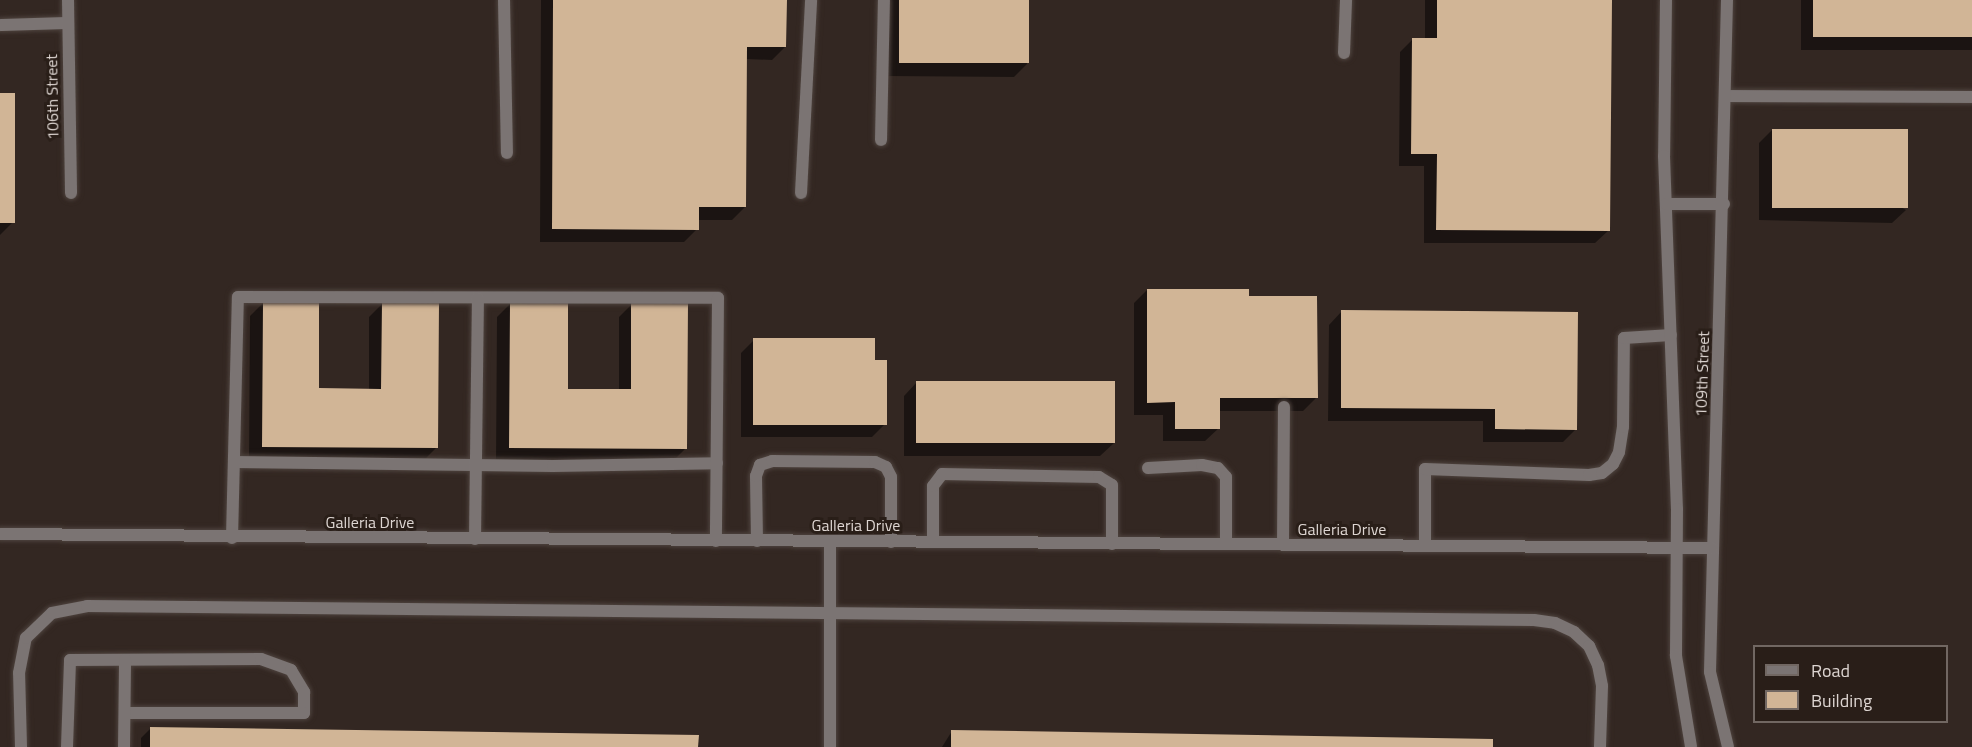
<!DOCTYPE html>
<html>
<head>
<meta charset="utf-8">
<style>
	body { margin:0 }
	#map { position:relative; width:1972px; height:747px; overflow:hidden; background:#332722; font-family:"Titillium Web",sans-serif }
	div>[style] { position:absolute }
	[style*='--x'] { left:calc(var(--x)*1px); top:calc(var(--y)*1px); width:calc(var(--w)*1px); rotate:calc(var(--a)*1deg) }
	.shadow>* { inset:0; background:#0007; transform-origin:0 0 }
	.building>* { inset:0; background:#d1b596; transform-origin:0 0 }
	.roads { filter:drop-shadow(0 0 2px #4e433e) drop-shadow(0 0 2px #4e433e) }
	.service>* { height:12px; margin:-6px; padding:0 6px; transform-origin:6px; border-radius:6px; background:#7b7473 }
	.minor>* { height:12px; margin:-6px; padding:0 6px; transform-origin:6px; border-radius:6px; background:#7b7473 }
	.tertiary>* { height:12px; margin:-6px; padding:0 6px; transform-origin:6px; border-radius:6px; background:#7b7473 }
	span { translate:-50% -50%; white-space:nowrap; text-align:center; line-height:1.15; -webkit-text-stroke:6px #291e18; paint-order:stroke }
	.street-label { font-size:16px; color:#ddd5d1 }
	.legend { position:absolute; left:1753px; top:645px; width:195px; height:78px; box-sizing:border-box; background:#291e18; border:2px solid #716762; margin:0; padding:8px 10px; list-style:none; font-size:18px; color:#ddd5d1 }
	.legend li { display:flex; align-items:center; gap:12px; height:30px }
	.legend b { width:30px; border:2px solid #716762 }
</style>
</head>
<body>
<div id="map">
	<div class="shadow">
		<div style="clip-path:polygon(541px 0,785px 0,785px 47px,772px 60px,746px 59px,745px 207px,732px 220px,697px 220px,697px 229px,684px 242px,540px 242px)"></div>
		<div style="clip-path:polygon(886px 0,1028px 0,1027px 64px,1014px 77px,886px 76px)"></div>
		<div style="clip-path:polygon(1425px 0,1610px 0,1609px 230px,1595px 243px,1424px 243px,1424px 166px,1399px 166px,1400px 52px,1413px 39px,1425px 39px)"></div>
		<div style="left:1801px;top:0;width:171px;height:50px"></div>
		<div style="clip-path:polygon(0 94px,13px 222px,0 235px)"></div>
		<div style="clip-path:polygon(1772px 130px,1906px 210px,1892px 223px,1759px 220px,1759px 143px)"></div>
		<div style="clip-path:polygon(1147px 290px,1247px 298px,1316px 398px,1303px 411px,1219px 411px,1219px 428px,1205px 441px,1163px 441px,1163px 415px,1134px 415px,1134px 303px)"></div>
		<div style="clip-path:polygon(263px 303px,317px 390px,369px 390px,369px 317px,382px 304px,437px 447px,424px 460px,249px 459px,250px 316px)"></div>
		<div style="clip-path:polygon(510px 304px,567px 390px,619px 390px,619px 317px,632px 304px,686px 448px,673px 461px,496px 461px,497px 317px)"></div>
		<div style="clip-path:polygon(1342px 311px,1576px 429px,1563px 442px,1483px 442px,1483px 421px,1328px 421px,1329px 325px)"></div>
		<div style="clip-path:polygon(754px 340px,874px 361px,885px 424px,872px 437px,741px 437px,741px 353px)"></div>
		<div style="clip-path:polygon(917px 382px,1114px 443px,1100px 456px,904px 456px,904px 396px)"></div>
		<div style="clip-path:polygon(151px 728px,697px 747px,141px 747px,141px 738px)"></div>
		<div style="clip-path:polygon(952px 731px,1491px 747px,942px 747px)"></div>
	</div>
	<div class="building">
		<div style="clip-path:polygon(553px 0,787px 0,786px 47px,747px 47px,746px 207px,699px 207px,699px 230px,552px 229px)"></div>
		<div style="left:899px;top:0;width:130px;height:63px"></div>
		<div style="clip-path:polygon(1437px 0,1612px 0,1610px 231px,1436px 230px,1437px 154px,1411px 154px,1412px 38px,1437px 38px)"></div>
		<div style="left:1813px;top:0;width:159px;height:37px"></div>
		<div style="left:0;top:93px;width:15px;height:130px"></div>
		<div style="left:1772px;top:129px;width:136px;height:79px"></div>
		<div style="clip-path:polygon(1147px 289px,1249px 289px,1249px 296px,1317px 296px,1318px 398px,1220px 398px,1220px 429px,1175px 429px,1175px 402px,1147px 403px)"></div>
		<div style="clip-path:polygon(263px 302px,319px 302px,319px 388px,381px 389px,382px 302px,439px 303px,438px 448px,262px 447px)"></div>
		<div style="clip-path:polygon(510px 302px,568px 302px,568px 389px,631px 389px,631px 303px,688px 303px,687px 449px,509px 448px)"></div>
		<div style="clip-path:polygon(1341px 310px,1578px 312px,1577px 430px,1495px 429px,1495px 409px,1341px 408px)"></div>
		<div style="clip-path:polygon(753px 338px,875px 338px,875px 360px,887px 360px,887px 425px,753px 425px)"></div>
		<div style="left:916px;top:381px;width:199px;height:62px"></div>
		<div style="clip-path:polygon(150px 727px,699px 735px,698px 747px,150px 747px)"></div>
		<div style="clip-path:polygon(951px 730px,1493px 739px,1493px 747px,951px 747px)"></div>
	</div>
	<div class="roads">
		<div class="service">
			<div style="--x:504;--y:0;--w:153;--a:88.9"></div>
			<div style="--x:0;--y:25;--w:68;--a:-1.7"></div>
			<div style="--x:1344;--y:53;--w:53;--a:-87.8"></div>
			<div style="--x:1725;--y:96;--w:247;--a:0.2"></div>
			<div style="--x:881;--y:140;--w:140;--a:-88.8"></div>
			<div style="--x:801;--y:193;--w:193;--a:-87"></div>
			<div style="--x:234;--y:462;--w:319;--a:0.7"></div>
			<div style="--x:553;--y:466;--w:164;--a:-1"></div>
			<div style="--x:1148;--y:468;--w:54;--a:-3.2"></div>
			<div style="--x:1202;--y:465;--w:16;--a:11"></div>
			<div style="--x:1218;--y:468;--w:12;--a:48"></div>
			<div style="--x:1226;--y:477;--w:67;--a:90"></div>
			<div style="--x:232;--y:538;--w:241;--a:-88.6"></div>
			<div style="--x:238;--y:297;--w:480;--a:0.1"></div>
			<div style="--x:718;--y:298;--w:243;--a:90.5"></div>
			<div style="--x:475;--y:539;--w:241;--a:-89.3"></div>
			<div style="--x:757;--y:541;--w:65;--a:-90.9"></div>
			<div style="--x:756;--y:476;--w:12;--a:-70"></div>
			<div style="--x:760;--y:465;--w:13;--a:-18"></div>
			<div style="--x:772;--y:461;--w:103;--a:0.6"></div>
			<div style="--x:875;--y:462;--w:12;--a:24"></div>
			<div style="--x:886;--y:467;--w:11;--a:63"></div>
			<div style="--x:891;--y:477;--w:65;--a:90"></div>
			<div style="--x:933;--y:542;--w:56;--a:-90"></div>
			<div style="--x:933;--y:486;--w:15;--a:-53"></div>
			<div style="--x:942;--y:474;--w:157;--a:1.1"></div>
			<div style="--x:1099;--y:477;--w:15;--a:32"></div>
			<div style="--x:1112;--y:485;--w:59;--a:90"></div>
			<div style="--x:1283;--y:545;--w:138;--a:-89.6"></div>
			<div style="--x:1425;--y:546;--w:77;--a:-90"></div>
			<div style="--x:1425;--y:469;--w:164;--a:2.1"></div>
			<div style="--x:1589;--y:475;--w:13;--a:-9"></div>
			<div style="--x:1602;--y:473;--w:14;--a:-39"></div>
			<div style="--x:1613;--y:464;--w:13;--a:-63"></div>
			<div style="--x:1619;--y:452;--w:25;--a:-81"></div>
			<div style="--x:1623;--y:427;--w:89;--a:-89.4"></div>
			<div style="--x:1624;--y:338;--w:47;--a:-3.7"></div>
			<div style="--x:21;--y:747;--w:74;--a:-91.5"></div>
			<div style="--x:19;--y:673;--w:36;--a:-79"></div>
			<div style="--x:26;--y:638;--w:36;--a:-44"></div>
			<div style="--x:52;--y:613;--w:36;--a:-11"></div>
			<div style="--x:87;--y:606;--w:1447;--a:0.55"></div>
			<div style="--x:1534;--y:620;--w:21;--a:8"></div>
			<div style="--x:1555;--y:623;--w:21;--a:25"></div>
			<div style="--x:1574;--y:632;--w:21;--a:43"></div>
			<div style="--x:1589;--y:646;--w:21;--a:65"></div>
			<div style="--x:1598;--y:665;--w:21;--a:79"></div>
			<div style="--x:1602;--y:686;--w:61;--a:91.9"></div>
			<div style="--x:67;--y:747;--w:87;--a:-88"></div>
			<div style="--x:70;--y:660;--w:191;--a:-0.3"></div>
			<div style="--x:261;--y:659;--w:32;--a:20"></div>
			<div style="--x:291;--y:670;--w:26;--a:59"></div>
			<div style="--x:304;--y:692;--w:21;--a:90"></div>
			<div style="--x:304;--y:713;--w:179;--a:180"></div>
			<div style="--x:124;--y:747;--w:87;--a:-89.3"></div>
			<div style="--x:830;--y:747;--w:205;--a:-90"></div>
		</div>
		<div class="minor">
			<div style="--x:68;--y:0;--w:193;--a:89.1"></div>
		</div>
		<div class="tertiary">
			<div style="--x:1666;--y:0;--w:156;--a:90.7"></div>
			<div style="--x:1664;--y:156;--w:353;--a:87.9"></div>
			<div style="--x:1677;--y:509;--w:147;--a:90.4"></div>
			<div style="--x:1676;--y:656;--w:92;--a:80.6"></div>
			<div style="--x:1727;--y:0;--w:672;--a:91.45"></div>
			<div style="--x:1710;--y:672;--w:77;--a:76.5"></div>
			<div style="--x:1666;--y:204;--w:58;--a:0"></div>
			<div style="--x:0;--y:534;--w:1712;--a:0.47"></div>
		</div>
	</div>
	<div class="street-label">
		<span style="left:52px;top:97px;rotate:-91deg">106th Street</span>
		<span style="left:1702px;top:374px;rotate:-88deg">109th Street</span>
		<span style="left:370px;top:522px">Galleria Drive</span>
		<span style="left:856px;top:525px">Galleria Drive</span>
		<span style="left:1342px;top:529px">Galleria Drive</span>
	</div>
	<ul class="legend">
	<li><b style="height:8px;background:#7b7473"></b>Road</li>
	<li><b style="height:16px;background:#d1b596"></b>Building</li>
	</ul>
</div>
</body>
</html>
